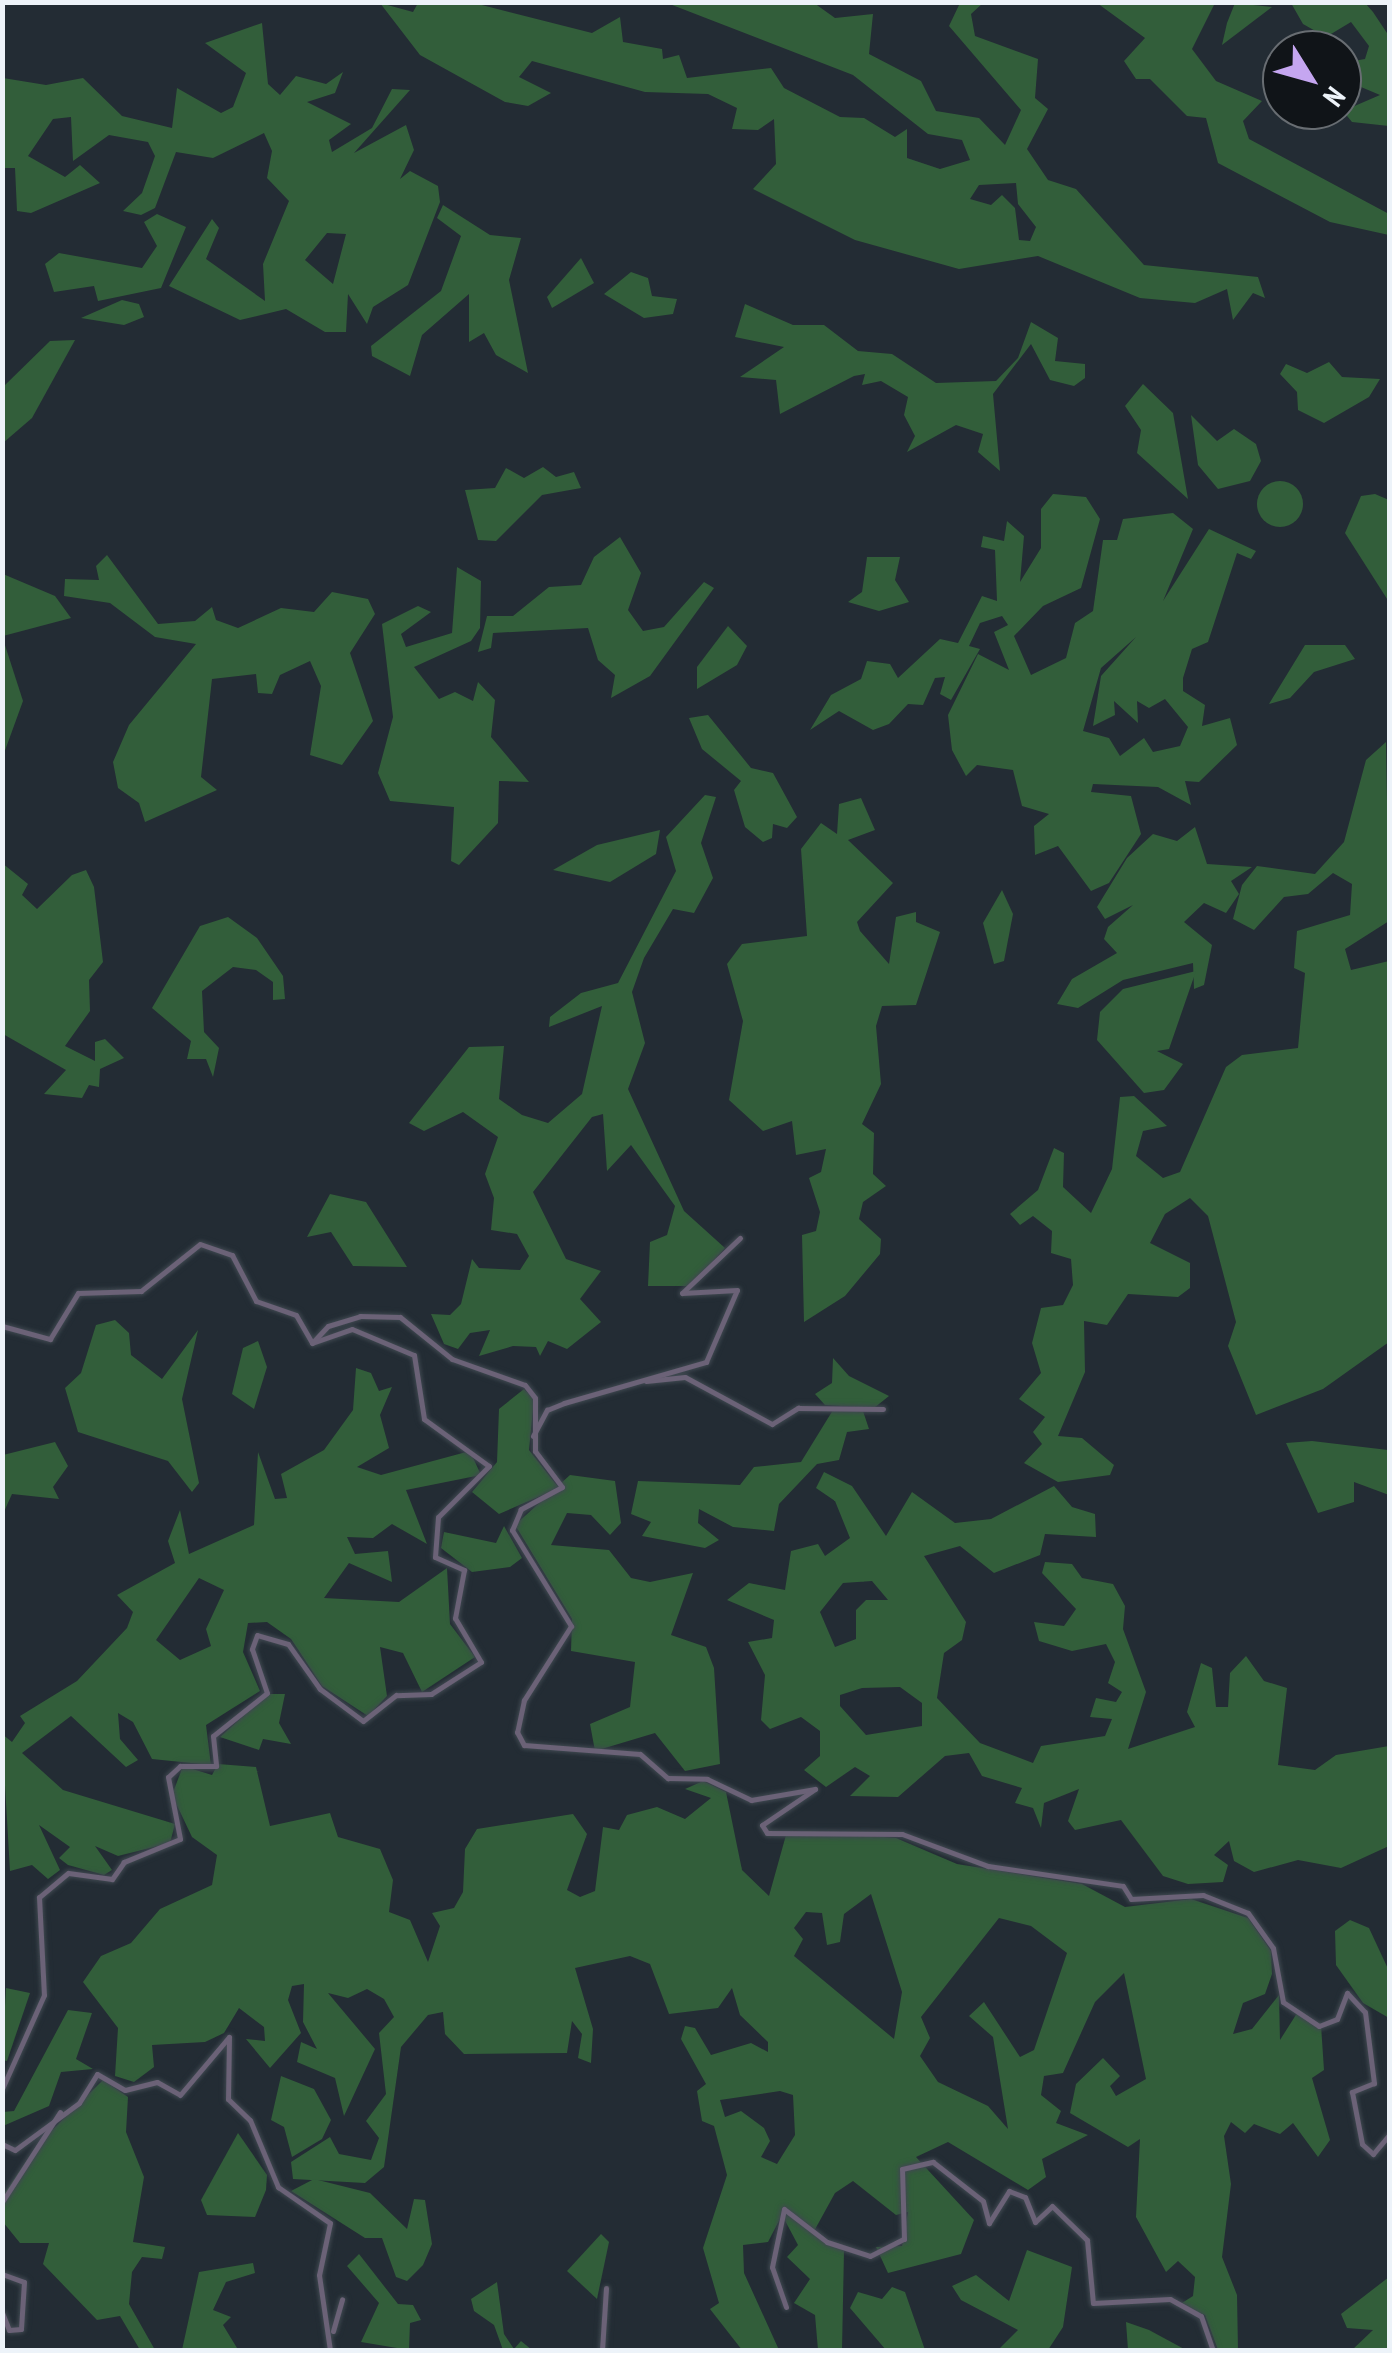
<!DOCTYPE html>
<html>
<head>
<meta charset="utf-8">
<style>
	body { margin:0 }
	#map { position:relative; width:1392px; height:2353px; overflow:hidden; background:#232c34; font-family:"PT Sans Narrow",sans-serif }
	div>[style] { position:absolute }
	[style*='--x'] { left:calc(var(--x)*1px); top:calc(var(--y)*1px); width:calc(var(--w)*1px); rotate:calc(var(--a)*1deg) }
	.forest>* { inset:0; background:#325e3a }
	.round { border-radius:50% }
	.roads { filter:drop-shadow(0 0 2px #3f4850) drop-shadow(0 0 2px #3f4850) }
	.street>* { height:5px; margin:-2.5px; padding:0 2.5px; transform-origin:2.5px; border-radius:2.5px; background:#6b6277 }
	span { translate:-50% -50%; white-space:nowrap; text-align:center; line-height:1.15; -webkit-text-stroke:10px #101418; paint-order:stroke }
	.frame { position:absolute; inset:0; border:5px solid #edf3f9; pointer-events:none }
	.north { position:absolute; left:1262px; top:30px; width:100px; height:100px; box-sizing:border-box; background:#101418; border:2px solid #686d72; border-radius:50%; rotate:127deg; font-size:28px; font-weight:700; line-height:40px; text-align:center; color:#edf3f9 }
	.north::after { content:''; display:block; margin:auto; width:35px; height:45px; background:#c5a6f0; clip-path:polygon(50% 0,100% 100%,50% 72%,0 100%) }
</style>
</head>
<body>
<div id="map">
	<div class="forest">
		<div style="clip-path:polygon(evenodd,814px 3px,835px 18px,873px 14px,869px 54px,921px 81px,936px 111px,979px 118px,1005px 145px,1021px 110px,949px 26px,960px 3px,983px 3px,971px 14px,975px 36px,1038px 59px,1035px 98px,1048px 109px,1027px 149px,1048px 180px,1076px 189px,1144px 265px,1258px 277px,1265px 298px,1253px 293px,1233px 320px,1227px 289px,1195px 303px,1140px 298px,1038px 256px,959px 269px,855px 240px,753px 189px,776px 164px,774px 119px,758px 130px,732px 129px,737px 108px,708px 94px,645px 92px,532px 61px,519px 77px,551px 93px,528px 106px,505px 102px,420px 55px,380px 3px,413px 12px,418px 3px,474px 3px,592px 33px,620px 17px,623px 42px,662px 49px,663px 59px,679px 55px,687px 78px,771px 68px,784px 88px,840px 117px,864px 118px,895px 137px,907px 129px,907px 158px,940px 169px,970px 160px,962px 140px,928px 134px,853px 75px,667px 3px,814px 3px,1016px 183px,1018px 204px,1036px 227px,1030px 241px,1019px 240px,1015px 208px,1002px 195px,991px 205px,970px 199px,979px 185px,1016px 183px)"></div>
		<div style="clip-path:polygon(1097px 3px,1215px 3px,1192px 49px,1216px 81px,1262px 101px,1243px 121px,1249px 139px,1389px 214px,1389px 235px,1330px 222px,1218px 163px,1206px 118px,1187px 116px,1150px 79px,1136px 79px,1124px 61px,1145px 38px)"></div>
		<div style="clip-path:polygon(1235px 3px,1272px 7px,1222px 45px,1227px 23px)"></div>
		<div style="clip-path:polygon(1291px 3px,1365px 3px,1373px 12px,1389px 36px,1389px 126px,1352px 122px,1343px 111px,1380px 95px,1342px 79px,1342px 63px,1365px 59px,1369px 46px,1351px 22px,1326px 37px,1303px 24px)"></div>
		<div style="clip-path:polygon(evenodd,262px 23px,268px 84px,280px 95px,296px 76px,326px 84px,343px 72px,335px 93px,307px 102px,351px 124px,329px 140px,332px 152px,372px 128px,392px 89px,410px 90px,354px 153px,406px 125px,414px 150px,400px 179px,410px 171px,438px 186px,440px 202px,408px 285px,373px 307px,367px 324px,348px 294px,346px 332px,325px 332px,286px 309px,240px 320px,169px 286px,212px 219px,219px 228px,206px 259px,265px 301px,263px 264px,289px 201px,267px 178px,272px 151px,264px 133px,213px 158px,176px 152px,155px 208px,141px 215px,123px 211px,142px 193px,155px 156px,148px 142px,109px 135px,73px 161px,71px 117px,53px 119px,28px 156px,65px 177px,80px 165px,100px 183px,31px 213px,17px 211px,15px 168px,3px 168px,3px 78px,46px 85px,83px 78px,122px 116px,172px 128px,177px 88px,221px 113px,233px 107px,246px 73px,205px 43px,262px 23px,327px 233px,346px 234px,333px 284px,305px 260px,327px 233px)"></div>
		<div style="clip-path:polygon(443px 205px,490px 235px,521px 238px,509px 280px,528px 373px,496px 355px,484px 333px,469px 342px,469px 294px,422px 335px,410px 376px,372px 356px,371px 346px,441px 291px,461px 236px,437px 218px)"></div>
		<div style="clip-path:polygon(157px 214px,186px 227px,161px 288px,98px 301px,94px 286px,54px 292px,45px 264px,59px 253px,142px 268px,157px 246px,144px 222px)"></div>
		<div style="clip-path:polygon(581px 258px,594px 283px,552px 308px,547px 297px)"></div>
		<div style="clip-path:polygon(631px 272px,648px 278px,652px 296px,677px 299px,673px 314px,644px 318px,604px 294px)"></div>
		<div style="clip-path:polygon(122px 300px,139px 304px,144px 317px,124px 325px,81px 318px)"></div>
		<div style="clip-path:polygon(745px 304px,793px 325px,824px 325px,858px 351px,892px 354px,936px 383px,996px 381px,1018px 358px,1031px 322px,1058px 338px,1055px 361px,1085px 364px,1085px 378px,1074px 386px,1050px 380px,1031px 344px,993px 394px,1000px 471px,978px 452px,983px 434px,956px 425px,907px 452px,915px 436px,904px 415px,908px 397px,881px 381px,862px 385px,865px 374px,854px 376px,780px 414px,776px 380px,740px 377px,784px 347px,735px 337px)"></div>
		<div style="clip-path:polygon(75px 340px,32px 418px,3px 443px,3px 387px,50px 341px)"></div>
		<div style="clip-path:polygon(1329px 362px,1342px 377px,1380px 379px,1369px 397px,1324px 423px,1298px 410px,1297px 392px,1280px 374px,1286px 364px,1307px 373px)"></div>
		<div style="clip-path:polygon(1143px 384px,1173px 413px,1188px 499px,1137px 453px,1141px 430px,1125px 406px)"></div>
		<div style="clip-path:polygon(1191px 415px,1217px 441px,1234px 429px,1256px 444px,1261px 461px,1250px 481px,1218px 489px,1198px 465px)"></div>
		<div style="clip-path:polygon(543px 467px,556px 477px,574px 472px,581px 488px,542px 495px,496px 541px,478px 540px,465px 490px,495px 488px,506px 468px,524px 478px)"></div>
		<div class="round" style="left:1257px;top:481px;width:46px;height:46px"></div>
		<div style="clip-path:polygon(evenodd,1053px 494px,1086px 497px,1100px 519px,1081px 588px,1043px 606px,1014px 636px,1031px 675px,1066px 658px,1075px 623px,1093px 611px,1103px 540px,1117px 540px,1123px 519px,1173px 513px,1193px 529px,1163px 601px,1209px 529px,1256px 551px,1251px 559px,1237px 553px,1208px 642px,1192px 649px,1183px 678px,1183px 691px,1205px 705px,1202px 726px,1230px 718px,1237px 745px,1199px 782px,1185px 781px,1191px 805px,1158px 787px,1093px 784px,1091px 792px,1131px 796px,1141px 834px,1109px 883px,1091px 891px,1058px 846px,1035px 855px,1034px 826px,1049px 814px,1022px 806px,1013px 770px,977px 765px,966px 776px,952px 750px,948px 715px,978px 654px,1009px 670px,994px 632px,1008px 625px,1002px 616px,980px 623px,969px 646px,980px 649px,951px 700px,940px 694px,945px 677px,935px 678px,923px 705px,908px 704px,889px 724px,873px 730px,839px 711px,810px 730px,831px 695px,861px 679px,867px 661px,890px 664px,898px 678px,940px 639px,958px 643px,982px 596px,997px 601px,995px 550px,981px 547px,983px 536px,1004px 541px,1007px 521px,1024px 536px,1020px 582px,1041px 548px,1041px 509px,1053px 494px,1136px 637px,1101px 676px,1093px 726px,1115px 715px,1114px 701px,1138px 723px,1137px 701px,1149px 708px,1165px 699px,1188px 727px,1180px 746px,1153px 752px,1144px 738px,1120px 756px,1109px 738px,1083px 731px,1101px 668px,1136px 637px)"></div>
		<div style="clip-path:polygon(1375px 494px,1389px 500px,1389px 602px,1345px 533px,1361px 496px)"></div>
		<div style="clip-path:polygon(620px 537px,641px 573px,628px 610px,643px 631px,664px 627px,704px 582px,714px 588px,650px 676px,611px 698px,615px 675px,598px 660px,588px 628px,493px 633px,491px 648px,478px 652px,487px 616px,513px 616px,549px 587px,581px 585px,594px 557px)"></div>
		<div style="clip-path:polygon(107px 555px,158px 624px,195px 621px,212px 607px,216px 620px,238px 628px,281px 608px,314px 612px,332px 592px,368px 599px,375px 614px,350px 653px,373px 721px,342px 765px,310px 755px,321px 686px,310px 661px,280px 675px,272px 694px,258px 693px,256px 674px,212px 679px,201px 777px,217px 790px,145px 822px,139px 803px,118px 788px,113px 762px,129px 725px,196px 644px,155px 637px,110px 603px,64px 596px,65px 579px,99px 580px,96px 566px)"></div>
		<div style="clip-path:polygon(867px 557px,900px 557px,895px 580px,909px 602px,879px 611px,848px 602px,862px 592px)"></div>
		<div style="clip-path:polygon(457px 567px,481px 581px,480px 628px,471px 641px,414px 667px,439px 699px,455px 692px,473px 701px,478px 682px,495px 700px,491px 737px,529px 782px,499px 781px,498px 823px,459px 865px,451px 861px,454px 807px,390px 801px,378px 773px,393px 717px,382px 624px,418px 606px,431px 612px,401px 634px,406px 647px,452px 633px)"></div>
		<div style="clip-path:polygon(3px 574px,55px 596px,71px 618px,3px 636px)"></div>
		<div style="clip-path:polygon(728px 626px,747px 646px,737px 665px,697px 689px,697px 667px)"></div>
		<div style="clip-path:polygon(3px 639px,23px 701px,3px 756px,2px 756px)"></div>
		<div style="clip-path:polygon(1305px 645px,1345px 645px,1355px 659px,1314px 672px,1290px 698px,1269px 704px)"></div>
		<div style="clip-path:polygon(708px 715px,751px 768px,773px 773px,797px 817px,787px 828px,773px 824px,772px 838px,763px 842px,745px 827px,734px 790px,741px 781px,702px 749px,689px 718px)"></div>
		<div style="clip-path:polygon(1386px 742px,1389px 921px,1345px 949px,1351px 970px,1389px 961px,1389px 1342px,1323px 1389px,1256px 1415px,1228px 1346px,1236px 1322px,1208px 1216px,1190px 1198px,1165px 1214px,1150px 1243px,1190px 1263px,1190px 1288px,1178px 1297px,1128px 1294px,1107px 1325px,1084px 1321px,1085px 1372px,1058px 1436px,1082px 1438px,1114px 1465px,1110px 1475px,1058px 1482px,1024px 1463px,1042px 1444px,1033px 1432px,1045px 1417px,1019px 1399px,1041px 1373px,1032px 1343px,1041px 1308px,1063px 1305px,1073px 1285px,1071px 1259px,1051px 1253px,1052px 1231px,1033px 1216px,1020px 1225px,1010px 1214px,1038px 1190px,1054px 1148px,1064px 1153px,1063px 1187px,1091px 1213px,1112px 1169px,1120px 1097px,1134px 1096px,1167px 1126px,1143px 1131px,1136px 1156px,1163px 1178px,1180px 1172px,1226px 1067px,1242px 1055px,1298px 1048px,1305px 973px,1294px 968px,1297px 931px,1350px 915px,1352px 884px,1333px 873px,1308px 894px,1284px 897px,1254px 930px,1233px 919px,1242px 885px,1257px 866px,1315px 874px,1344px 842px,1366px 760px)"></div>
		<div style="clip-path:polygon(705px 795px,716px 797px,701px 843px,713px 878px,694px 913px,673px 909px,644px 958px,632px 992px,645px 1043px,628px 1089px,684px 1211px,725px 1248px,690px 1286px,648px 1286px,650px 1242px,667px 1235px,675px 1206px,631px 1145px,607px 1171px,603px 1114px,592px 1117px,533px 1192px,566px 1259px,601px 1271px,580px 1299px,601px 1322px,567px 1349px,548px 1341px,540px 1356px,536px 1347px,513px 1346px,479px 1356px,490px 1330px,470px 1333px,458px 1349px,444px 1344px,431px 1314px,450px 1315px,461px 1304px,472px 1259px,479px 1268px,520px 1270px,529px 1256px,517px 1234px,491px 1230px,494px 1198px,485px 1174px,498px 1137px,463px 1112px,424px 1131px,409px 1123px,469px 1047px,504px 1046px,499px 1099px,522px 1115px,548px 1123px,582px 1094px,602px 1006px,549px 1027px,550px 1017px,581px 993px,618px 983px,676px 871px,666px 837px)"></div>
		<div style="clip-path:polygon(861px 798px,875px 830px,848px 840px,893px 883px,857px 922px,860px 931px,889px 964px,896px 917px,916px 912px,916px 922px,940px 932px,916px 1005px,882px 1006px,876px 1026px,881px 1084px,862px 1124px,874px 1133px,873px 1174px,886px 1186px,863px 1202px,859px 1219px,881px 1239px,880px 1254px,845px 1296px,804px 1322px,802px 1235px,816px 1231px,820px 1212px,809px 1178px,821px 1172px,826px 1149px,796px 1155px,792px 1121px,763px 1131px,729px 1100px,743px 1021px,727px 964px,742px 944px,807px 936px,801px 849px,821px 823px,837px 834px,839px 804px)"></div>
		<div style="clip-path:polygon(1195px 827px,1207px 864px,1252px 867px,1231px 881px,1239px 894px,1226px 913px,1204px 903px,1184px 922px,1212px 945px,1204px 985px,1194px 989px,1193px 963px,1123px 980px,1078px 1008px,1057px 1004px,1072px 979px,1117px 953px,1104px 939px,1108px 927px,1133px 905px,1105px 919px,1097px 907px,1127px 858px,1153px 834px,1177px 841px)"></div>
		<div style="clip-path:polygon(660px 830px,656px 854px,610px 882px,553px 870px,597px 845px)"></div>
		<div style="clip-path:polygon(2px 863px,28px 884px,22px 895px,37px 909px,72px 875px,86px 870px,94px 887px,103px 962px,89px 980px,90px 1011px,65px 1046px,95px 1061px,95px 1042px,105px 1039px,124px 1058px,100px 1069px,99px 1087px,89px 1085px,82px 1098px,44px 1094px,66px 1070px,3px 1034px)"></div>
		<div style="clip-path:polygon(1002px 890px,1013px 914px,1004px 961px,994px 964px,983px 923px)"></div>
		<div style="clip-path:polygon(228px 917px,257px 938px,283px 976px,285px 999px,273px 1000px,273px 982px,256px 970px,233px 967px,202px 991px,204px 1032px,219px 1048px,213px 1077px,206px 1059px,187px 1059px,191px 1041px,152px 1008px,200px 926px)"></div>
		<div style="clip-path:polygon(1196px 971px,1169px 1049px,1157px 1051px,1183px 1064px,1164px 1090px,1144px 1093px,1097px 1040px,1100px 1012px,1123px 989px)"></div>
		<div style="clip-path:polygon(330px 1194px,366px 1202px,407px 1267px,353px 1266px,331px 1232px,307px 1237px)"></div>
		<div style="clip-path:polygon(115px 1320px,129px 1333px,131px 1355px,162px 1379px,198px 1330px,182px 1399px,199px 1483px,192px 1492px,168px 1461px,78px 1432px,65px 1388px,81px 1373px,96px 1325px)"></div>
		<div style="clip-path:polygon(258px 1341px,267px 1367px,254px 1409px,232px 1394px,243px 1348px)"></div>
		<div style="clip-path:polygon(833px 1358px,849px 1376px,889px 1396px,874px 1408px,825px 1405px,815px 1394px,832px 1383px)"></div>
		<div style="clip-path:polygon(evenodd,356px 1368px,371px 1373px,379px 1391px,392px 1387px,380px 1415px,389px 1448px,357px 1467px,381px 1475px,470px 1451px,481px 1475px,406px 1490px,427px 1544px,392px 1524px,373px 1538px,347px 1537px,355px 1554px,388px 1551px,392px 1582px,349px 1563px,324px 1598px,399px 1602px,447px 1568px,450px 1624px,475px 1657px,422px 1692px,403px 1653px,380px 1647px,387px 1696px,368px 1716px,322px 1686px,291px 1639px,267px 1622px,248px 1623px,243px 1652px,260px 1691px,206px 1725px,211px 1765px,152px 1759px,133px 1722px,118px 1713px,120px 1739px,138px 1760px,126px 1767px,71px 1716px,22px 1753px,63px 1790px,175px 1824px,170px 1843px,118px 1856px,95px 1846px,112px 1870px,104px 1875px,68px 1865px,59px 1858px,70px 1847px,39px 1825px,60px 1870px,48px 1879px,32px 1865px,10px 1871px,2px 1734px,12px 1742px,25px 1723px,20px 1716px,77px 1681px,127px 1628px,133px 1612px,117px 1595px,175px 1563px,168px 1541px,180px 1510px,189px 1554px,254px 1525px,258px 1452px,275px 1499px,287px 1498px,281px 1474px,324px 1450px,353px 1410px,356px 1368px,199px 1578px,224px 1590px,206px 1629px,211px 1646px,180px 1660px,156px 1640px,199px 1578px)"></div>
		<div style="clip-path:polygon(524px 1389px,534px 1399px,529px 1450px,559px 1488px,499px 1514px,472px 1492px,497px 1462px,499px 1409px)"></div>
		<div style="clip-path:polygon(833px 1410px,863px 1411px,869px 1429px,847px 1432px,839px 1460px,817px 1464px,779px 1504px,774px 1531px,733px 1527px,699px 1509px,698px 1523px,719px 1540px,705px 1548px,642px 1536px,651px 1522px,631px 1514px,638px 1481px,740px 1485px,754px 1467px,801px 1462px)"></div>
		<div style="clip-path:polygon(1312px 1441px,1388px 1450px,1389px 1495px,1354px 1482px,1354px 1502px,1318px 1513px,1286px 1443px)"></div>
		<div style="clip-path:polygon(55px 1442px,68px 1466px,53px 1487px,59px 1499px,12px 1494px,3px 1514px,3px 1455px)"></div>
		<div style="clip-path:polygon(evenodd,824px 1472px,852px 1486px,886px 1536px,912px 1492px,955px 1523px,991px 1519px,1054px 1486px,1072px 1507px,1095px 1514px,1096px 1537px,1045px 1534px,1040px 1555px,994px 1573px,960px 1546px,924px 1556px,966px 1622px,962px 1640px,944px 1653px,937px 1698px,980px 1743px,1033px 1763px,1041px 1746px,1105px 1736px,1112px 1719px,1090px 1717px,1096px 1698px,1116px 1702px,1122px 1692px,1108px 1683px,1115px 1662px,1106px 1644px,1072px 1651px,1039px 1641px,1034px 1622px,1064px 1626px,1076px 1609px,1042px 1573px,1045px 1562px,1072px 1564px,1082px 1578px,1113px 1584px,1125px 1606px,1123px 1629px,1146px 1692px,1128px 1749px,1195px 1727px,1187px 1712px,1201px 1663px,1212px 1668px,1216px 1707px,1228px 1707px,1230px 1673px,1246px 1656px,1264px 1681px,1287px 1688px,1278px 1765px,1315px 1770px,1336px 1755px,1389px 1746px,1389px 1846px,1341px 1868px,1298px 1860px,1254px 1872px,1234px 1861px,1229px 1841px,1214px 1855px,1228px 1865px,1223px 1882px,1188px 1884px,1163px 1876px,1121px 1820px,1075px 1830px,1068px 1821px,1079px 1789px,1044px 1803px,1041px 1828px,1033px 1808px,1015px 1803px,1022px 1788px,982px 1776px,969px 1753px,945px 1756px,898px 1797px,850px 1796px,870px 1776px,855px 1767px,826px 1787px,804px 1770px,820px 1756px,820px 1731px,801px 1717px,770px 1729px,761px 1720px,765px 1675px,748px 1642px,772px 1638px,774px 1620px,727px 1600px,749px 1583px,785px 1590px,791px 1551px,818px 1544px,825px 1556px,850px 1538px,835px 1501px,816px 1488px,824px 1472px,872px 1581px,888px 1600px,866px 1600px,856px 1610px,856px 1639px,835px 1647px,820px 1612px,843px 1583px,872px 1581px,824px 1472px,900px 1687px,922px 1703px,922px 1726px,866px 1735px,840px 1706px,840px 1695px,862px 1688px,900px 1687px)"></div>
		<div style="clip-path:polygon(570px 1475px,615px 1481px,621px 1523px,610px 1535px,591px 1515px,567px 1513px,551px 1545px,609px 1550px,631px 1578px,650px 1582px,693px 1573px,671px 1635px,706px 1647px,714px 1668px,720px 1764px,685px 1771px,655px 1733px,595px 1751px,590px 1724px,630px 1707px,635px 1662px,571px 1651px,572px 1619px,515px 1525px)"></div>
		<div style="clip-path:polygon(504px 1526px,522px 1558px,510px 1567px,472px 1572px,441px 1548px,444px 1532px,496px 1543px)"></div>
		<div style="clip-path:polygon(268px 1694px,285px 1694px,279px 1723px,291px 1744px,263px 1739px,259px 1750px,220px 1737px)"></div>
		<div style="clip-path:polygon(evenodd,218px 1764px,256px 1767px,270px 1826px,330px 1813px,338px 1837px,380px 1849px,393px 1880px,389px 1912px,410px 1920px,428px 1962px,440px 1926px,432px 1913px,454px 1908px,463px 1892px,465px 1849px,477px 1829px,573px 1814px,587px 1834px,567px 1890px,580px 1897px,595px 1891px,603px 1827px,619px 1830px,627px 1815px,657px 1807px,685px 1819px,711px 1798px,685px 1789px,703px 1781px,726px 1792px,742px 1870px,769px 1896px,786px 1835px,808px 1831px,896px 1838px,957px 1864px,1082px 1884px,1125px 1907px,1191px 1899px,1248px 1918px,1271px 1951px,1272px 1974px,1265px 1994px,1243px 2003px,1233px 2034px,1252px 2029px,1279px 1995px,1280px 2040px,1299px 2010px,1321px 2025px,1324px 2070px,1312px 2078px,1330px 2140px,1318px 2157px,1293px 2123px,1280px 2134px,1254px 2124px,1245px 2133px,1231px 2122px,1224px 2136px,1231px 2184px,1222px 2257px,1237px 2295px,1238px 2350px,1218px 2350px,1205px 2315px,1177px 2306px,1193px 2296px,1195px 2277px,1178px 2261px,1166px 2272px,1136px 2217px,1140px 2139px,1128px 2147px,1070px 2113px,1076px 2084px,1103px 2058px,1120px 2076px,1110px 2086px,1116px 2096px,1146px 2079px,1124px 1973px,1095px 2002px,1063px 2073px,1044px 2076px,1041px 2095px,1061px 2111px,1056px 2123px,1088px 2135px,1042px 2159px,1046px 2177px,1028px 2190px,948px 2142px,916px 2157px,974px 2220px,961px 2254px,888px 2273px,876px 2247px,902px 2246px,908px 2212px,896px 2215px,853px 2181px,835px 2193px,813px 2233px,844px 2251px,842px 2350px,818px 2350px,815px 2315px,794px 2303px,810px 2279px,787px 2257px,798px 2245px,782px 2215px,768px 2242px,743px 2245px,744px 2273px,779px 2350px,742px 2350px,710px 2309px,719px 2303px,703px 2248px,727px 2175px,714px 2126px,702px 2121px,697px 2091px,706px 2084px,681px 2039px,685px 2026px,695px 2028px,711px 2055px,751px 2043px,768px 2052px,768px 2042px,740px 2015px,732px 1988px,718px 2008px,669px 2014px,650px 1964px,630px 1956px,575px 1968px,593px 2029px,591px 2063px,578px 2058px,582px 2034px,572px 2021px,567px 2053px,464px 2054px,445px 2034px,443px 2012px,428px 2015px,401px 2047px,384px 2167px,365px 2183px,293px 2179px,291px 2162px,330px 2137px,339px 2154px,371px 2160px,379px 2138px,366px 2121px,386px 2094px,379px 2033px,394px 2017px,384px 1999px,367px 1989px,348px 1998px,328px 1993px,375px 2049px,344px 2116px,335px 2078px,297px 2062px,301px 2042px,317px 2049px,303px 2022px,304px 1984px,292px 1986px,288px 2000px,301px 2033px,270px 2068px,246px 2039px,265px 2041px,264px 2027px,239px 2008px,224px 2033px,205px 2042px,152px 2045px,154px 2067px,134px 2082px,115px 2076px,118px 2028px,83px 1982px,101px 1956px,131px 1943px,160px 1909px,212px 1885px,217px 1855px,192px 1837px,172px 1795px,183px 1766px,212px 1775px,218px 1764px,871px 1894px,902px 1992px,894px 2039px,794px 1956px,803px 1939px,794px 1928px,806px 1912px,822px 1913px,827px 1945px,840px 1942px,844px 1914px,871px 1894px,218px 1764px,999px 1918px,1031px 1926px,1067px 1953px,1034px 2050px,1020px 2057px,984px 2002px,969px 2016px,993px 2037px,1008px 2129px,988px 2106px,938px 2082px,920px 2056px,930px 2038px,921px 2017px,999px 1918px,218px 1764px,780px 2091px,793px 2095px,795px 2135px,777px 2164px,761px 2157px,770px 2141px,764px 2128px,741px 2111px,725px 2117px,720px 2100px,780px 2091px)"></div>
		<div style="clip-path:polygon(1350px 1920px,1369px 1928px,1389px 1971px,1389px 2018px,1363px 2003px,1336px 1965px,1335px 1931px)"></div>
		<div style="clip-path:polygon(6px 1988px,30px 1993px,7px 2061px,2px 2060px)"></div>
		<div style="clip-path:polygon(68px 2010px,92px 2013px,76px 2059px,93px 2069px,61px 2072px,49px 2106px,3px 2126px,3px 2112px,14px 2111px)"></div>
		<div style="clip-path:polygon(281px 2076px,314px 2089px,331px 2120px,322px 2139px,292px 2157px,284px 2127px,271px 2120px)"></div>
		<div style="clip-path:polygon(103px 2080px,128px 2097px,126px 2132px,144px 2177px,133px 2242px,165px 2247px,162px 2259px,142px 2257px,132px 2272px,129px 2304px,155px 2350px,140px 2350px,120px 2316px,97px 2320px,43px 2264px,49px 2243px,20px 2243px,3px 2222px,5px 2192px,37px 2145px)"></div>
		<div style="clip-path:polygon(238px 2133px,267px 2175px,266px 2190px,255px 2217px,207px 2215px,201px 2200px)"></div>
		<div style="clip-path:polygon(314px 2179px,370px 2193px,407px 2229px,414px 2199px,425px 2200px,432px 2244px,423px 2265px,407px 2281px,396px 2277px,382px 2238px,365px 2238px,291px 2191px)"></div>
		<div style="clip-path:polygon(601px 2234px,609px 2242px,597px 2299px,567px 2271px)"></div>
		<div style="clip-path:polygon(1027px 2250px,1072px 2267px,1063px 2327px,1048px 2350px,998px 2350px,1018px 2330px,961px 2300px,952px 2286px,976px 2275px,1009px 2301px)"></div>
		<div style="clip-path:polygon(359px 2254px,398px 2304px,413px 2305px,421px 2320px,410px 2323px,409px 2350px,361px 2342px,379px 2303px,347px 2266px)"></div>
		<div style="clip-path:polygon(253px 2263px,255px 2273px,226px 2282px,213px 2310px,231px 2317px,223px 2325px,237px 2348px,182px 2350px,199px 2272px)"></div>
		<div style="clip-path:polygon(1389px 2277px,1389px 2350px,1352px 2350px,1373px 2330px,1347px 2328px,1341px 2314px)"></div>
		<div style="clip-path:polygon(497px 2282px,504px 2334px,514px 2349px,521px 2341px,532px 2350px,503px 2350px,494px 2325px,474px 2311px,471px 2299px)"></div>
		<div style="clip-path:polygon(892px 2287px,905px 2292px,925px 2350px,886px 2350px,850px 2308px,858px 2292px,882px 2299px)"></div>
		<div style="clip-path:polygon(1126px 2322px,1149px 2330px,1186px 2350px,1128px 2350px)"></div>
	</div>
	<div class="roads">
		<div class="street">
			<div style="--x:2;--y:1326;--w:50;--a:15.2"></div>
			<div style="--x:50;--y:1339;--w:54;--a:-58.7"></div>
			<div style="--x:78;--y:1293;--w:63;--a:-1.8"></div>
			<div style="--x:141;--y:1291;--w:75;--a:-38.5"></div>
			<div style="--x:200;--y:1244;--w:34;--a:19"></div>
			<div style="--x:232;--y:1255;--w:52;--a:62.4"></div>
			<div style="--x:256;--y:1301;--w:42;--a:19.3"></div>
			<div style="--x:296;--y:1315;--w:32;--a:60"></div>
			<div style="--x:312;--y:1343;--w:42;--a:-19.3"></div>
			<div style="--x:352;--y:1329;--w:67;--a:22.8"></div>
			<div style="--x:414;--y:1355;--w:65;--a:81.1"></div>
			<div style="--x:424;--y:1419;--w:80;--a:35.9"></div>
			<div style="--x:489;--y:1466;--w:72;--a:135"></div>
			<div style="--x:438;--y:1517;--w:40;--a:94.3"></div>
			<div style="--x:435;--y:1557;--w:32;--a:24"></div>
			<div style="--x:464;--y:1570;--w:49;--a:100.6"></div>
			<div style="--x:455;--y:1618;--w:51;--a:59.4"></div>
			<div style="--x:481;--y:1662;--w:59;--a:147.4"></div>
			<div style="--x:431;--y:1694;--w:35;--a:178"></div>
			<div style="--x:396;--y:1695;--w:42;--a:141.8"></div>
			<div style="--x:363;--y:1721;--w:54;--a:-143.3"></div>
			<div style="--x:320;--y:1689;--w:55;--a:-125.4"></div>
			<div style="--x:288;--y:1644;--w:32;--a:-164"></div>
			<div style="--x:257;--y:1635;--w:15;--a:110"></div>
			<div style="--x:252;--y:1649;--w:46;--a:71.2"></div>
			<div style="--x:267;--y:1693;--w:69;--a:141.5"></div>
			<div style="--x:213;--y:1736;--w:30;--a:84"></div>
			<div style="--x:216;--y:1766;--w:36;--a:180"></div>
			<div style="--x:180;--y:1766;--w:16;--a:137"></div>
			<div style="--x:168;--y:1777;--w:63;--a:79"></div>
			<div style="--x:180;--y:1839;--w:61;--a:157.7"></div>
			<div style="--x:124;--y:1862;--w:21;--a:125"></div>
			<div style="--x:112;--y:1879;--w:44;--a:-172.2"></div>
			<div style="--x:68;--y:1873;--w:38;--a:140"></div>
			<div style="--x:39;--y:1897;--w:98;--a:87.1"></div>
			<div style="--x:44;--y:1995;--w:103;--a:114.1"></div>
			<div style="--x:312;--y:1343;--w:23;--a:-47"></div>
			<div style="--x:328;--y:1326;--w:34;--a:-17"></div>
			<div style="--x:360;--y:1316;--w:40;--a:1.4"></div>
			<div style="--x:400;--y:1317;--w:67;--a:38.9"></div>
			<div style="--x:452;--y:1359;--w:77;--a:19.6"></div>
			<div style="--x:525;--y:1385;--w:16;--a:52"></div>
			<div style="--x:535;--y:1398;--w:53;--a:90"></div>
			<div style="--x:535;--y:1451;--w:45;--a:53.1"></div>
			<div style="--x:562;--y:1487;--w:47;--a:151.8"></div>
			<div style="--x:521;--y:1509;--w:23;--a:113"></div>
			<div style="--x:512;--y:1530;--w:113;--a:58.4"></div>
			<div style="--x:571;--y:1626;--w:88;--a:122.4"></div>
			<div style="--x:524;--y:1700;--w:33;--a:102"></div>
			<div style="--x:517;--y:1732;--w:15;--a:62"></div>
			<div style="--x:524;--y:1745;--w:116;--a:4.4"></div>
			<div style="--x:640;--y:1754;--w:37;--a:41"></div>
			<div style="--x:668;--y:1778;--w:39;--a:1"></div>
			<div style="--x:707;--y:1779;--w:49;--a:25.5"></div>
			<div style="--x:751;--y:1800;--w:65;--a:-9.8"></div>
			<div style="--x:815;--y:1789;--w:64;--a:145.8"></div>
			<div style="--x:762;--y:1825;--w:9;--a:58"></div>
			<div style="--x:767;--y:1833;--w:135;--a:0.4"></div>
			<div style="--x:902;--y:1834;--w:92;--a:20.4"></div>
			<div style="--x:988;--y:1866;--w:136;--a:8.4"></div>
			<div style="--x:1123;--y:1886;--w:15;--a:58"></div>
			<div style="--x:1131;--y:1899;--w:72;--a:-3.2"></div>
			<div style="--x:1203;--y:1895;--w:48;--a:21.8"></div>
			<div style="--x:1248;--y:1913;--w:43;--a:54.5"></div>
			<div style="--x:1273;--y:1948;--w:55;--a:79.5"></div>
			<div style="--x:1283;--y:2002;--w:43;--a:33.7"></div>
			<div style="--x:1319;--y:2026;--w:19;--a:-21"></div>
			<div style="--x:1337;--y:2019;--w:28;--a:-69"></div>
			<div style="--x:1347;--y:1993;--w:26;--a:47"></div>
			<div style="--x:1365;--y:2012;--w:72;--a:82.8"></div>
			<div style="--x:1374;--y:2083;--w:24;--a:158"></div>
			<div style="--x:1352;--y:2092;--w:53;--a:79.1"></div>
			<div style="--x:1362;--y:2144;--w:15;--a:42"></div>
			<div style="--x:1373;--y:2154;--w:26;--a:-50"></div>
			<div style="--x:646;--y:1381;--w:39;--a:-6"></div>
			<div style="--x:685;--y:1377;--w:99;--a:28.4"></div>
			<div style="--x:772;--y:1424;--w:31;--a:-32"></div>
			<div style="--x:798;--y:1408;--w:85;--a:0.7"></div>
			<div style="--x:533;--y:1436;--w:30;--a:-62"></div>
			<div style="--x:547;--y:1410;--w:18;--a:-22"></div>
			<div style="--x:564;--y:1403;--w:148;--a:-16.1"></div>
			<div style="--x:706;--y:1362;--w:78;--a:-66.7"></div>
			<div style="--x:737;--y:1290;--w:55;--a:176.9"></div>
			<div style="--x:682;--y:1293;--w:80;--a:-43.5"></div>
			<div style="--x:2;--y:2144;--w:14;--a:25"></div>
			<div style="--x:15;--y:2150;--w:79;--a:-36.3"></div>
			<div style="--x:79;--y:2103;--w:34;--a:-58"></div>
			<div style="--x:97;--y:2074;--w:32;--a:30"></div>
			<div style="--x:125;--y:2090;--w:33;--a:-14"></div>
			<div style="--x:157;--y:2082;--w:26;--a:29"></div>
			<div style="--x:180;--y:2095;--w:76;--a:-49.8"></div>
			<div style="--x:229;--y:2037;--w:62;--a:90.9"></div>
			<div style="--x:228;--y:2099;--w:30;--a:44"></div>
			<div style="--x:250;--y:2120;--w:73;--a:67.3"></div>
			<div style="--x:278;--y:2187;--w:63;--a:34.7"></div>
			<div style="--x:330;--y:2223;--w:53;--a:101.9"></div>
			<div style="--x:319;--y:2275;--w:76;--a:81.7"></div>
			<div style="--x:2;--y:2202;--w:107;--a:-57.2"></div>
			<div style="--x:2;--y:2274;--w:23;--a:20"></div>
			<div style="--x:24;--y:2282;--w:47;--a:93.7"></div>
			<div style="--x:21;--y:2329;--w:12;--a:175"></div>
			<div style="--x:9;--y:2330;--w:18;--a:-112"></div>
			<div style="--x:786;--y:2307;--w:42;--a:-109.3"></div>
			<div style="--x:772;--y:2267;--w:59;--a:-78.3"></div>
			<div style="--x:784;--y:2209;--w:54;--a:37.5"></div>
			<div style="--x:827;--y:2242;--w:45;--a:18"></div>
			<div style="--x:870;--y:2256;--w:38;--a:-27"></div>
			<div style="--x:904;--y:2239;--w:70;--a:-91.6"></div>
			<div style="--x:902;--y:2169;--w:32;--a:-13"></div>
			<div style="--x:933;--y:2162;--w:63;--a:38"></div>
			<div style="--x:983;--y:2201;--w:23;--a:75"></div>
			<div style="--x:989;--y:2223;--w:38;--a:-58"></div>
			<div style="--x:1009;--y:2191;--w:17;--a:21"></div>
			<div style="--x:1025;--y:2197;--w:27;--a:68"></div>
			<div style="--x:1035;--y:2222;--w:23;--a:-43"></div>
			<div style="--x:1052;--y:2206;--w:49;--a:44.2"></div>
			<div style="--x:1087;--y:2240;--w:63;--a:84.6"></div>
			<div style="--x:1093;--y:2303;--w:77;--a:-3"></div>
			<div style="--x:1170;--y:2299;--w:35;--a:29"></div>
			<div style="--x:1201;--y:2316;--w:36;--a:71"></div>
			<div style="--x:333;--y:2331;--w:33;--a:-74"></div>
			<div style="--x:602;--y:2350;--w:62;--a:-86.3"></div>
		</div>
	</div>
	<div class="frame"></div>
	<div class="north">N</div>
</div>
</body>
</html>
